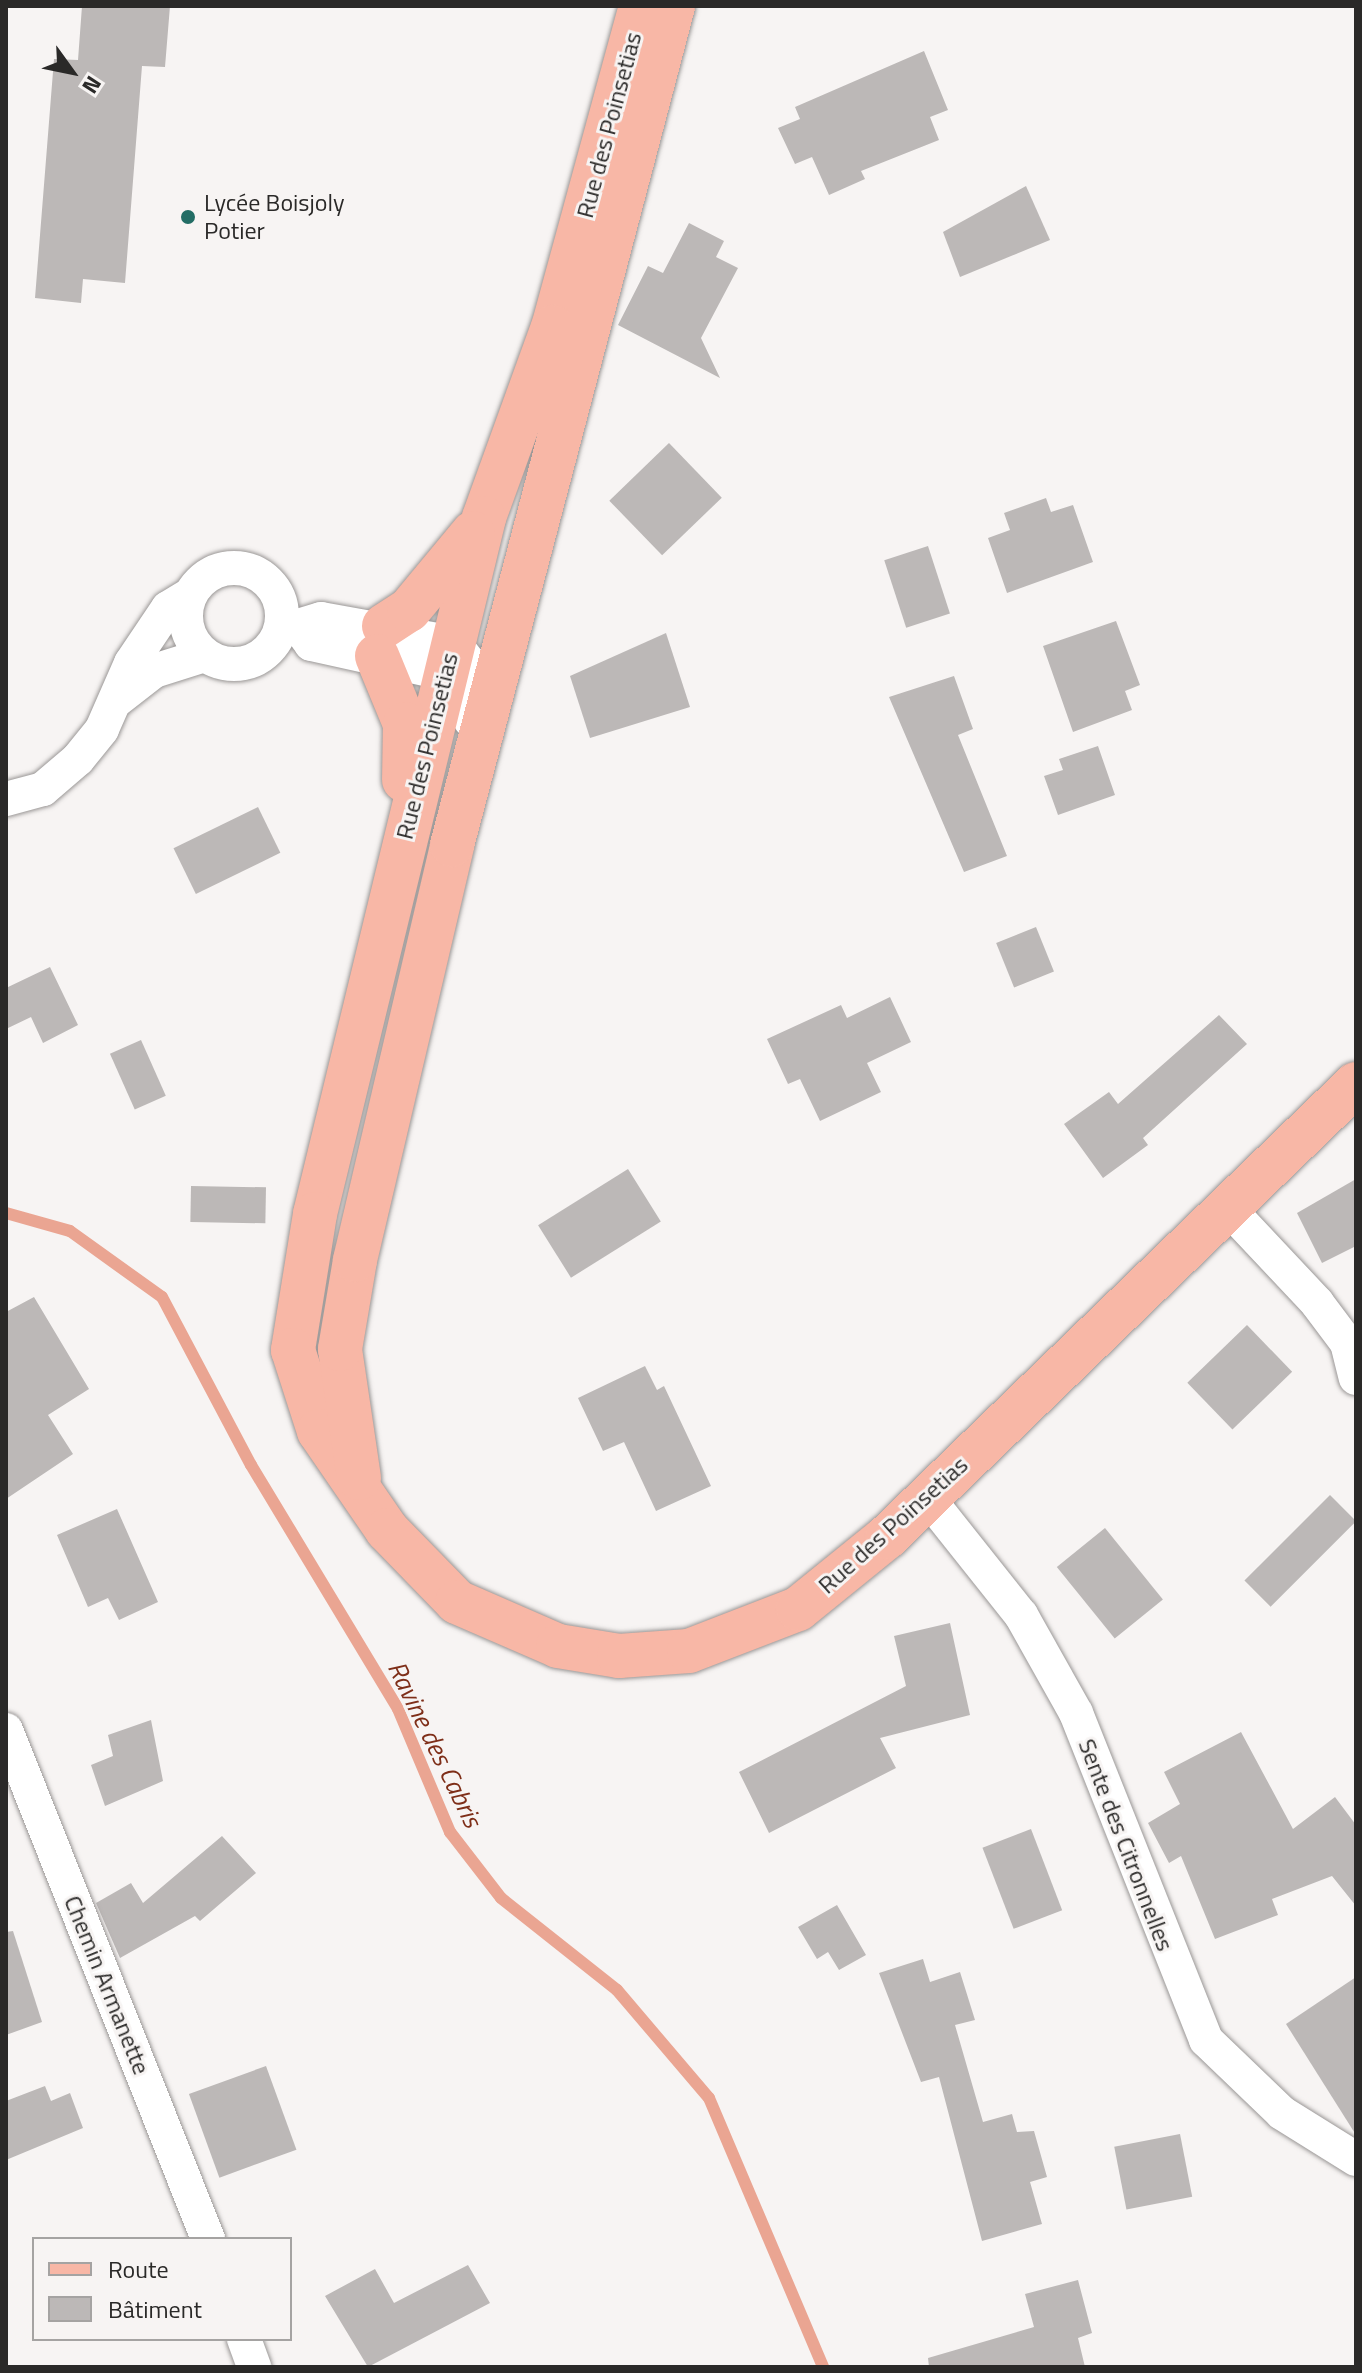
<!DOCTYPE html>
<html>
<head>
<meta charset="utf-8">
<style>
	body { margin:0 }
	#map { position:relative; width:1362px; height:2373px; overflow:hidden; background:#f7f4f3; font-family:"Titillium Web",sans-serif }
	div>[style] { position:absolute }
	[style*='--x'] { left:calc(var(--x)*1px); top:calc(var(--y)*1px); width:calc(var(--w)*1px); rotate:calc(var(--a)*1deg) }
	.stream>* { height:12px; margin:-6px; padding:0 6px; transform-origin:6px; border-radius:6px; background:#eaa592 }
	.building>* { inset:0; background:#bcb8b7; transform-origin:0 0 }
	.roads { filter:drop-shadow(0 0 2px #9a9796) drop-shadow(0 0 2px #9a9796) }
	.minor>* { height:34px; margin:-17px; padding:0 17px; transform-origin:17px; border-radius:17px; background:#fff }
	.minor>.ring { margin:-17px; padding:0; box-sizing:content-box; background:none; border:34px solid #fff; border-radius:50% }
	.primary>* { height:44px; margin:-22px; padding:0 22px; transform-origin:22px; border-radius:22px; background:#f8b7a6 }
	.dots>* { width:22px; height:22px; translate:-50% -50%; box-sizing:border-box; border:4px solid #f7f4f3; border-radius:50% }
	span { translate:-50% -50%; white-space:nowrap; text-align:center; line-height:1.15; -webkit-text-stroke:6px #f7f4f3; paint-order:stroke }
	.street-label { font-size:24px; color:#2a2928 }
	.poi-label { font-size:24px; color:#2a2928 }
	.left { translate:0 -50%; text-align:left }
	.water-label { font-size:26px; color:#7e2e18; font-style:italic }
	.frame { position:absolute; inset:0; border:8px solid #2a2928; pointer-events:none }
	.legend { position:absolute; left:32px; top:2237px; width:260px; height:104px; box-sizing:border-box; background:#f7f4f3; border:2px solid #a5a3a2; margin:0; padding:10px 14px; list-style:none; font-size:24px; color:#2a2928 }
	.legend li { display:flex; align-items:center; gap:16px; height:40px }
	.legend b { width:40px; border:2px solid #a5a3a2 }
	.north { position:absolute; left:32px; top:32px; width:80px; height:80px; -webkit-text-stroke:6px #f7f4f3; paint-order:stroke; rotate:123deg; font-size:22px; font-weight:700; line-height:32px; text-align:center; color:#2a2928 }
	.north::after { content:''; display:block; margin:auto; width:28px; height:36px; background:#2a2928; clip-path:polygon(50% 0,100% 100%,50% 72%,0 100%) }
</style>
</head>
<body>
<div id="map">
	<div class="stream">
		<div style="--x:6;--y:1213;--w:66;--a:15.7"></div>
		<div style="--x:70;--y:1231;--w:113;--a:35.7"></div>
		<div style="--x:162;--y:1297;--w:190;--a:62.1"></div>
		<div style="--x:251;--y:1465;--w:285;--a:58.9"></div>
		<div style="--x:398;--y:1709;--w:134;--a:67.1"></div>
		<div style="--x:450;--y:1832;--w:83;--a:52.3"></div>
		<div style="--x:501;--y:1898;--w:148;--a:38.4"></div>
		<div style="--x:617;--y:1990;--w:142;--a:49.6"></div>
		<div style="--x:709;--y:2098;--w:292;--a:67"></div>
	</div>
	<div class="building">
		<div style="clip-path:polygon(82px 6px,170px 6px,165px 67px,142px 66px,125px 283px,83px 279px,81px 303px,35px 298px,54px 59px,78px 60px)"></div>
		<div style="clip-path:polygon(924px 51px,948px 110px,930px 117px,939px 140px,861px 171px,865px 179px,829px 195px,812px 157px,795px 164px,778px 128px,800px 119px,795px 107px)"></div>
		<div style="clip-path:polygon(1026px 186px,1050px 240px,960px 277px,943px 232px)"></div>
		<div style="clip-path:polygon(689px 223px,724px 241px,716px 257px,738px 268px,701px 338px,720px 378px,618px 325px,648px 266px,663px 273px)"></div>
		<div style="left:669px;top:443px;width:76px;height:83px;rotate:46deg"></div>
		<div style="clip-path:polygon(1046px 498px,1051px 512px,1073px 505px,1093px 562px,1007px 593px,988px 538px,1010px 530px,1004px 513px)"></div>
		<div style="left:928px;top:546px;width:71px;height:46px;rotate:72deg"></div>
		<div style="clip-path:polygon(1116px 621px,1140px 685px,1125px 691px,1132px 710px,1073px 732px,1043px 646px)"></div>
		<div style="clip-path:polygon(666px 633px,690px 707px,590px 738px,570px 676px)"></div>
		<div style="clip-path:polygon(954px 676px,973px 729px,958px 735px,1007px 856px,964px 872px,889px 697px)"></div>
		<div style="clip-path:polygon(1098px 746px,1115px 795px,1058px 815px,1044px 776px,1063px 770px,1059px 759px)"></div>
		<div style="left:258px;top:807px;width:51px;height:94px;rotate:64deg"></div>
		<div style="left:1036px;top:927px;width:48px;height:43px;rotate:68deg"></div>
		<div style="clip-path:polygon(50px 967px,78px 1025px,43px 1043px,31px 1017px,6px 1029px,6px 988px)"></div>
		<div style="clip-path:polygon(890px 997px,911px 1042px,867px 1063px,881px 1092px,820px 1121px,800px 1079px,788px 1084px,767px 1039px,841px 1005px,847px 1018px)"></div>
		<div style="clip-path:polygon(1219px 1015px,1247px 1044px,1143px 1138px,1148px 1145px,1103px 1178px,1064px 1124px,1109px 1092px,1118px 1104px)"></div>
		<div style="left:141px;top:1040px;width:61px;height:34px;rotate:66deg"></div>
		<div style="left:628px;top:1169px;width:62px;height:106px;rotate:58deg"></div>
		<div style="clip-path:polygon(1356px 1179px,1356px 1246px,1322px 1263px,1297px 1213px)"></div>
		<div style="left:191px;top:1186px;width:75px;height:36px;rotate:1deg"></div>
		<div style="clip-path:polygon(34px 1297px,89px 1389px,48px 1415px,73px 1454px,6px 1499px,6px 1312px)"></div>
		<div style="left:1247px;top:1325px;width:65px;height:83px;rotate:46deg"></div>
		<div style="clip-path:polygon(645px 1366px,657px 1390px,664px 1386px,711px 1486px,656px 1511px,624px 1442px,603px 1451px,578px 1398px)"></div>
		<div style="left:1330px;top:1495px;width:37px;height:121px;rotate:45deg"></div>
		<div style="clip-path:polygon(117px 1509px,158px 1602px,119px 1620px,108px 1598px,88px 1607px,57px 1535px)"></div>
		<div style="left:1105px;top:1528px;width:92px;height:62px;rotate:51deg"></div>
		<div style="clip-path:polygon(950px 1623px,970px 1715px,880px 1738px,896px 1768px,769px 1833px,739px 1772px,906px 1686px,894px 1636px)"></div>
		<div style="clip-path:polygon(151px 1720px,163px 1781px,105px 1806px,91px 1765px,113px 1756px,108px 1735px)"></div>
		<div style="clip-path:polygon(1241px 1732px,1293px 1829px,1335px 1797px,1356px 1825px,1356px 1906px,1332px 1876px,1272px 1899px,1278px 1915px,1215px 1939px,1181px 1856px,1169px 1863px,1148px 1823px,1180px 1804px,1164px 1772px)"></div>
		<div style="left:1031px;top:1829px;width:87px;height:52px;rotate:69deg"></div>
		<div style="clip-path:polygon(222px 1836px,256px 1873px,200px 1921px,195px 1916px,120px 1958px,96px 1903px,131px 1883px,143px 1903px)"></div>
		<div style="clip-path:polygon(837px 1905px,866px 1955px,839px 1970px,828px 1952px,817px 1959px,798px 1927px)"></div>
		<div style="clip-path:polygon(13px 1931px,42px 2022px,6px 2035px,6px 1932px)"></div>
		<div style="clip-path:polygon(923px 1959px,930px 1982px,960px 1972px,975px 2020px,955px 2025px,983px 2122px,1012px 2114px,1017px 2132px,1034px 2131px,1047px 2177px,1030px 2182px,1042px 2224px,982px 2241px,939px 2077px,921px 2082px,879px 1973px)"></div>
		<div style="clip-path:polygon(1356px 1977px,1356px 2135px,1286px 2024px)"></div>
		<div style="left:266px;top:2066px;width:89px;height:82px;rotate:70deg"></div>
		<div style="clip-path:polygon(45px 2086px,51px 2101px,70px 2093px,83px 2128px,6px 2160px,6px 2101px)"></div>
		<div style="left:1180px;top:2134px;width:64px;height:67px;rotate:79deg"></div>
		<div style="clip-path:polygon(468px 2265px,490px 2303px,368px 2367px,325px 2296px,375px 2269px,394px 2303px)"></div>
		<div style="clip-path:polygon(1078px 2280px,1092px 2333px,1078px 2338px,1085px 2367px,929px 2367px,928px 2358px,1034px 2327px,1025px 2294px)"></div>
	</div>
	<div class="roads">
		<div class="minor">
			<div class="ring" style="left:186px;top:568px;width:62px;height:62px"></div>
			<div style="--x:298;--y:626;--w:24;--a:-17"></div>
			<div style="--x:321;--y:619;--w:135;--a:10.2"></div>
			<div style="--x:454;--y:643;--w:33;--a:52"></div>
			<div style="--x:474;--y:669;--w:51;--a:94.5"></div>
			<div style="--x:298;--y:626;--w:22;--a:54"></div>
			<div style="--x:311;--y:644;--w:139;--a:12.4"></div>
			<div style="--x:447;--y:674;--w:22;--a:-10"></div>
			<div style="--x:118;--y:699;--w:46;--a:-37.9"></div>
			<div style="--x:154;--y:671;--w:53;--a:-17.4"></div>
			<div style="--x:6;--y:799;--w:38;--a:-15"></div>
			<div style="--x:43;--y:789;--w:46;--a:-40.6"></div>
			<div style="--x:78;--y:759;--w:38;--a:-51"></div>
			<div style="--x:102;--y:729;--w:72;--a:-66.3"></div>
			<div style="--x:131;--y:663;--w:66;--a:-56.1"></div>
			<div style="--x:168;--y:608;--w:26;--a:-31"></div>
			<div style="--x:1227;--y:1207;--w:132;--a:46.8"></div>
			<div style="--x:1317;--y:1303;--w:50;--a:53.1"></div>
			<div style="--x:1347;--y:1343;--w:36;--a:76"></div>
			<div style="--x:927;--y:1497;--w:151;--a:51.5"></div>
			<div style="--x:1021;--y:1615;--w:112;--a:60.7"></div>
			<div style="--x:1076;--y:1713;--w:352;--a:68.3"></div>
			<div style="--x:1206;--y:2040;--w:105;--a:43.8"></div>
			<div style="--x:1282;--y:2113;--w:87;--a:31.9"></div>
			<div style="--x:6;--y:1730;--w:548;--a:68.35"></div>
			<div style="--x:244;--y:2339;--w:30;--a:70"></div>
		</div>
		<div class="primary">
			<div style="--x:641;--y:6;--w:333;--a:105.3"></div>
			<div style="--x:553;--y:327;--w:203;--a:109.9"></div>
			<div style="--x:484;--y:518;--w:716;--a:103.65"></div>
			<div style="--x:315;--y:1214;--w:138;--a:99.2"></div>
			<div style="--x:293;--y:1350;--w:85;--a:72.2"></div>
			<div style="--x:319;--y:1431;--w:120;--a:55.5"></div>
			<div style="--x:387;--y:1530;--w:100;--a:45.8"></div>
			<div style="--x:457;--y:1602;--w:110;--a:23.5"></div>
			<div style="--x:558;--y:1646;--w:62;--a:9.3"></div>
			<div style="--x:619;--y:1656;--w:70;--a:-4.1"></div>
			<div style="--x:689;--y:1651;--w:117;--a:-21.1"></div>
			<div style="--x:798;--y:1609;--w:114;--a:-39"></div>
			<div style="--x:887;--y:1537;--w:652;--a:-44.01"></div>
			<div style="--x:384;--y:626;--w:30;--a:-33"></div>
			<div style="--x:409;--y:610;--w:100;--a:-50.3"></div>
			<div style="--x:377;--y:656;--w:74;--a:67.6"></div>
			<div style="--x:405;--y:724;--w:56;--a:91"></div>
			<div style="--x:359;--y:1478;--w:130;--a:-98.4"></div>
			<div style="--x:340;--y:1349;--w:90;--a:-80.4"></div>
			<div style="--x:355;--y:1260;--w:426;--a:-76.8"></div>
			<div style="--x:452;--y:845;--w:868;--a:-75.24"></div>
		</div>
	</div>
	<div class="dots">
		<div style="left:188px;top:217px;background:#236d65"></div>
	</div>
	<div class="street-label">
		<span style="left:609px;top:125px;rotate:-75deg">Rue des Poinsetias</span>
		<span style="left:427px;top:746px;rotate:-76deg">Rue des Poinsetias</span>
		<span style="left:893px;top:1525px;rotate:-42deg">Rue des Poinsetias</span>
		<span style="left:1126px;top:1845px;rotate:69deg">Sente des Citronnelles</span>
		<span style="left:107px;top:1985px;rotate:68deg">Chemin Armanette</span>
	</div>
	<div class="poi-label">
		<span class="left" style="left:204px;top:217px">Lycée Boisjoly<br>Potier</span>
	</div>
	<div class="water-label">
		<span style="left:435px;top:1744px;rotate:64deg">Ravine des Cabris</span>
	</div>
	<div class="frame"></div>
	<ul class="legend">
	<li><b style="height:10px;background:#f8b7a6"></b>Route</li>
	<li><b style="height:22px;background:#bcb8b7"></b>Bâtiment</li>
	</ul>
	<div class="north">N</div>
</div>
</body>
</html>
